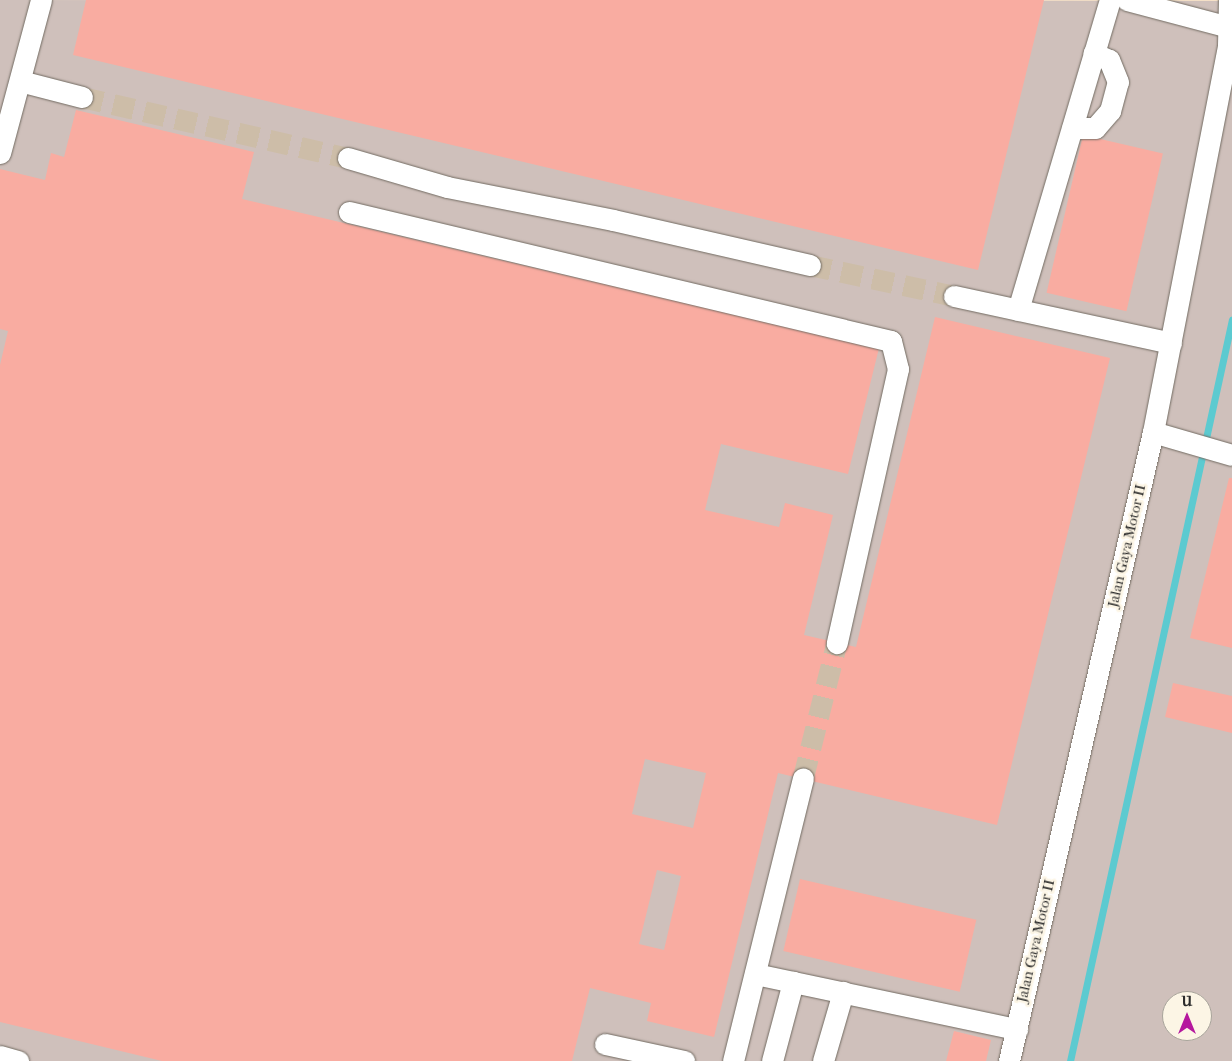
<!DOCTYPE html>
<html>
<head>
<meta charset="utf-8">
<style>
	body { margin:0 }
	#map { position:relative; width:1232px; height:1061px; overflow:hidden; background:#f6e1c7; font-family:"IM FELL French Canon",serif }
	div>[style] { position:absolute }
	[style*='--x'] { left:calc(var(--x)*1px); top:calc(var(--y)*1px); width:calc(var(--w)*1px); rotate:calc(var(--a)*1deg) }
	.industrial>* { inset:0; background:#cfc0bb }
	.stream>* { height:7px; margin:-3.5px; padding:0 3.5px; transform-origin:3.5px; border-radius:3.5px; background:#5ccad0 }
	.building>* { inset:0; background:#f9aca1; transform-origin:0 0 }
	.minor-tunnel>* { height:21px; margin-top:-10.5px; transform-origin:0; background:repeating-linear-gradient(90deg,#cdbda8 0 21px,transparent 0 32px) }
	.roads { filter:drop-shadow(0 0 1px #726b62) drop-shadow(0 0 1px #726b62) }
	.minor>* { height:21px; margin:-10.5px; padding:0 10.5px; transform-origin:10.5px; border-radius:10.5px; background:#fff }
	span { translate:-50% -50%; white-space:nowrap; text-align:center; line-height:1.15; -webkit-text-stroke:5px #fcf5e5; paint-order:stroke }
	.street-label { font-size:15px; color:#2b2b2b }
	.north { position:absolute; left:1162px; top:991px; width:50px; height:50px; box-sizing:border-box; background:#fcf5e5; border:1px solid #a8a49b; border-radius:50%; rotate:0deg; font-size:14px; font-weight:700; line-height:20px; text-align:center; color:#2b2b2b }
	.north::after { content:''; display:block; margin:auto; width:18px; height:22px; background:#b5179e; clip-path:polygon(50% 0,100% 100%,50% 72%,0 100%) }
</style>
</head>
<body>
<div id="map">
	<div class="industrial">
		<div style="clip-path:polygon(evenodd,0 0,1232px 1px,1232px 1061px,0 1061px,0 0,1172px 1001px,1202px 1001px,1202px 1031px,1172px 1031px,1172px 1001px)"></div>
	</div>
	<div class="stream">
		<div style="--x:1070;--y:1061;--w:759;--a:-77.68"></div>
	</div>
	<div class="building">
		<div style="clip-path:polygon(86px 0,1044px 0,978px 270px,73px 55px)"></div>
		<div style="clip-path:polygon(evenodd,76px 110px,254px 152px,242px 199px,594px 282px,596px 272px,881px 340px,848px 474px,721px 444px,705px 510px,779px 527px,785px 503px,833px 515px,804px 635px,856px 647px,935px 317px,1110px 358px,997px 825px,778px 773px,714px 1037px,647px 1021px,651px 1003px,590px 988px,572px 1061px,162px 1061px,0 1022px,0 365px,8px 331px,0 329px,0 169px,45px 180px,51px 153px,64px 157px,76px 110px,645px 759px,706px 773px,693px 828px,632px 814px,645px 759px,76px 110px,657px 870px,681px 876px,664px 950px,639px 944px,657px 870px)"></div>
		<div style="left:1083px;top:135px;width:82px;height:162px;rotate:13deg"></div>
		<div style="clip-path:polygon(1229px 478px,1232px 478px,1232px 648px,1190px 638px)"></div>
		<div style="clip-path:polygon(1173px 683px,1232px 696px,1232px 733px,1165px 717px)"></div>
		<div style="left:800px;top:879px;width:181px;height:74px;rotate:13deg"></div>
		<div style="clip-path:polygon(954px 1031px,991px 1040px,986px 1061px,946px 1061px)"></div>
	</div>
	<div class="minor-tunnel">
		<div style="--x:82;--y:97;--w:273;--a:12.9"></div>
		<div style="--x:810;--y:265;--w:147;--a:12.1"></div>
		<div style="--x:803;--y:779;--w:140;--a:-76"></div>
	</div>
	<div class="roads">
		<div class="minor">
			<div style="--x:1127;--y:0;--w:109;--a:14.9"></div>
			<div style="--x:20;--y:81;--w:64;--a:14.5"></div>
			<div style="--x:1072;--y:128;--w:23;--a:0"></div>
			<div style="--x:1095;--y:128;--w:23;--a:-49"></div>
			<div style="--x:1110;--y:111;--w:30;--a:-75"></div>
			<div style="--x:1118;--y:82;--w:24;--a:-112"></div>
			<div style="--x:1109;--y:60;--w:17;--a:-156"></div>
			<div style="--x:0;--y:153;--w:158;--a:-75"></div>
			<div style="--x:348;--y:158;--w:103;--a:16.3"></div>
			<div style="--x:447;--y:187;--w:169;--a:11.2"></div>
			<div style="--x:613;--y:220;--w:202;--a:12.9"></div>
			<div style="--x:349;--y:212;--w:557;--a:13.39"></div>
			<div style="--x:891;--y:341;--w:29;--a:76"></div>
			<div style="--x:898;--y:369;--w:281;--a:102.6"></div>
			<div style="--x:954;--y:296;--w:222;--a:12.2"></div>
			<div style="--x:1018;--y:310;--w:323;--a:-73.5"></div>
			<div style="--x:1153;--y:432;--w:82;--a:16.2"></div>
			<div style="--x:755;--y:974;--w:268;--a:11.9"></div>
			<div style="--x:605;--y:1044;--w:81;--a:12.1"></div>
			<div style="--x:0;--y:1056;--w:19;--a:16"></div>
			<div style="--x:733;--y:1061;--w:291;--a:-76.1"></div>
			<div style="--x:772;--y:1061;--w:82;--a:-75.1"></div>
			<div style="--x:823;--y:1061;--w:72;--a:-73.8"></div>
			<div style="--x:1009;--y:1061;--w:645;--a:-77.11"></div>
			<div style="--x:1153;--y:432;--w:394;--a:-79"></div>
			<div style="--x:1228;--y:45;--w:45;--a:-88.7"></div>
		</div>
	</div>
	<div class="street-label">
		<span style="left:1127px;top:546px;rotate:-77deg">Jalan Gaya Motor II</span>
		<span style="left:1036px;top:941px;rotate:-77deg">Jalan Gaya Motor II</span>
	</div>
	<div class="north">U</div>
</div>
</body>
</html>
